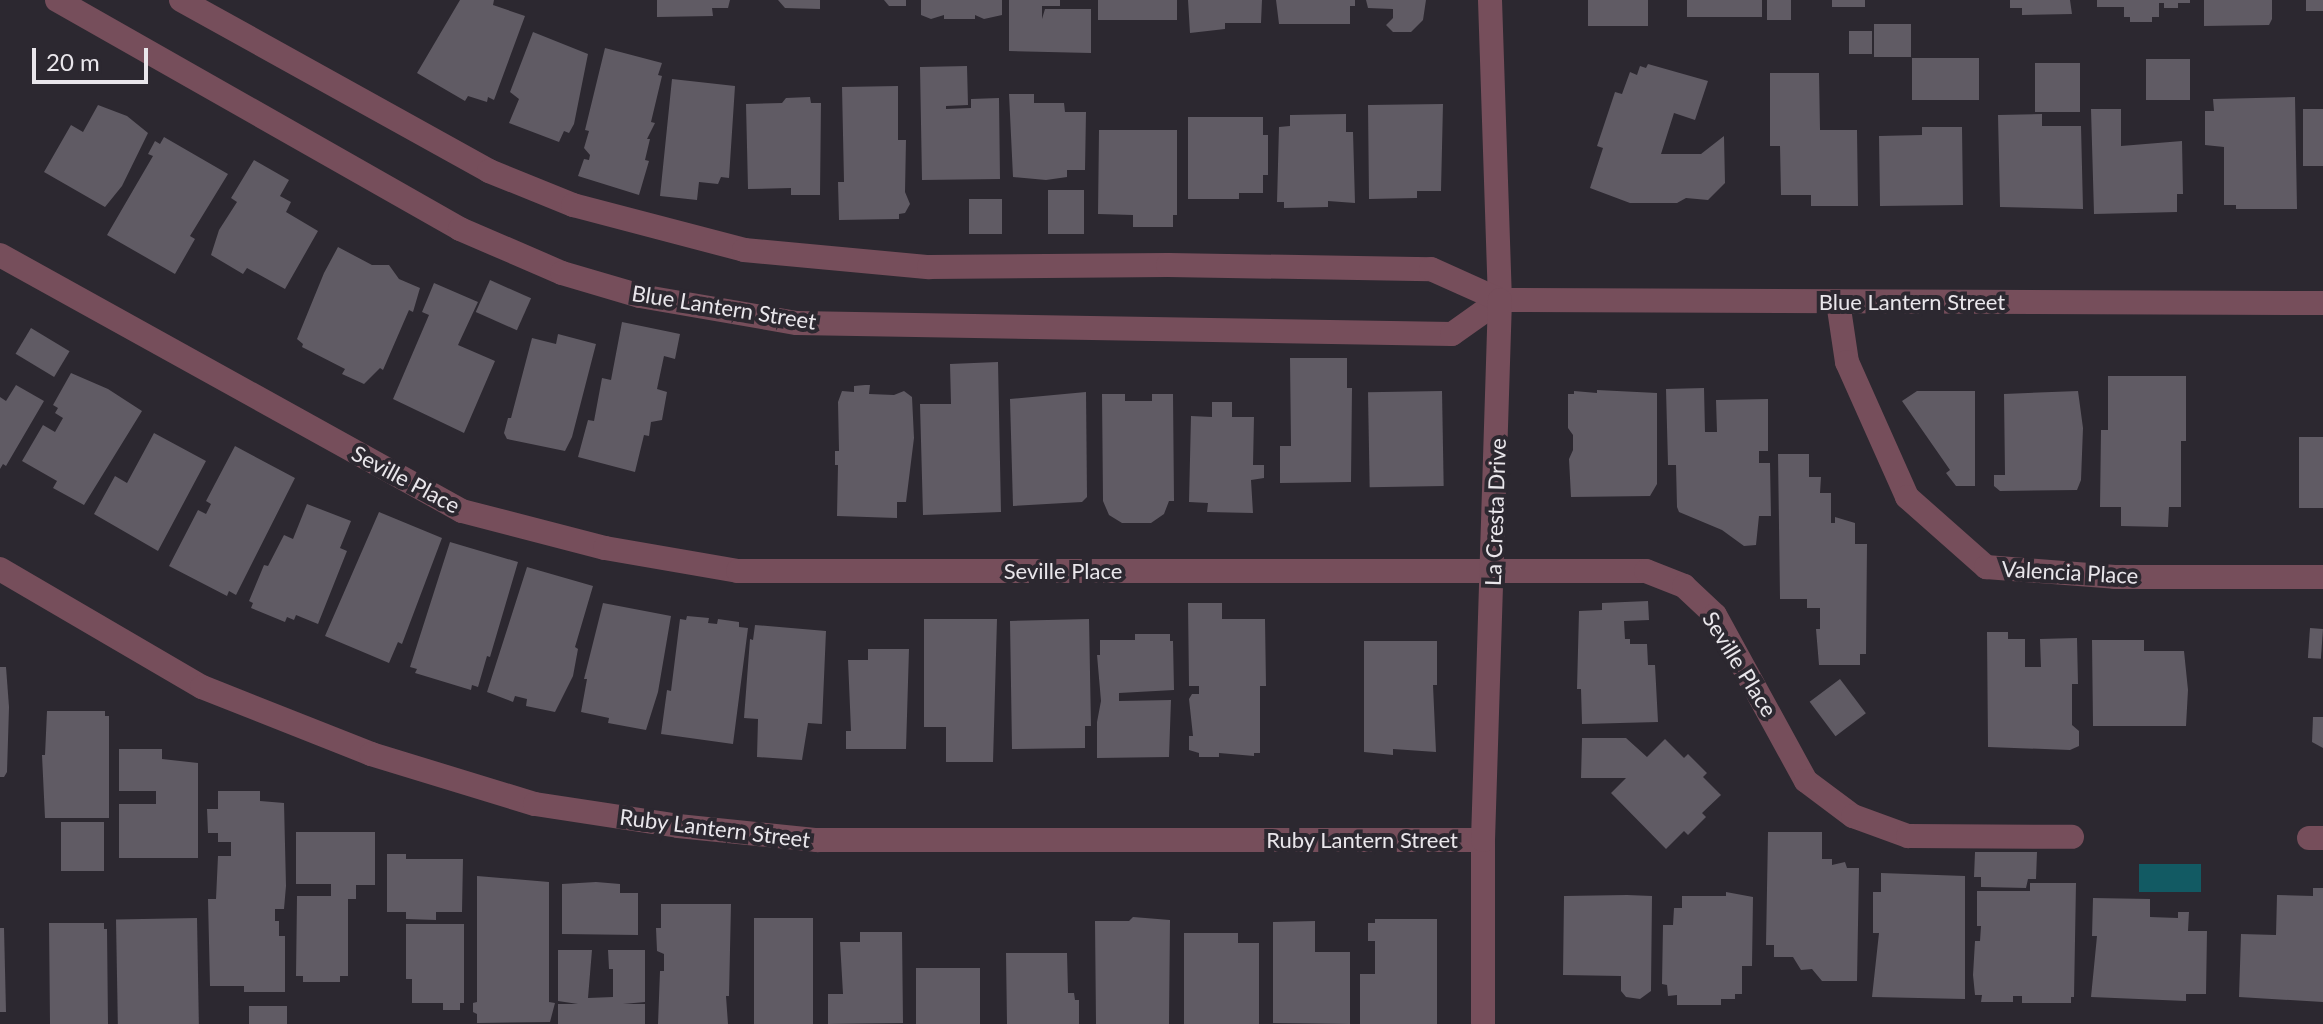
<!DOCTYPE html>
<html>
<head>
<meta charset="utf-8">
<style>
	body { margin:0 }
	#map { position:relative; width:2323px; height:1024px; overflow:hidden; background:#2c2830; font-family:Lato,sans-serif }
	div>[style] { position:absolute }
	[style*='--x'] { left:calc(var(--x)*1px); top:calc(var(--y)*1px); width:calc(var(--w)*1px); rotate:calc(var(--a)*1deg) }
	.water>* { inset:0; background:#125a63; transform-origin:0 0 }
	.building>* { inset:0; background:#605b64; transform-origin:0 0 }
	.minor>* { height:24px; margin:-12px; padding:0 12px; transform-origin:12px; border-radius:12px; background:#764e5b }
	.tertiary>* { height:24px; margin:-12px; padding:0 12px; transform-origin:12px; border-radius:12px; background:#764e5b }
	span { translate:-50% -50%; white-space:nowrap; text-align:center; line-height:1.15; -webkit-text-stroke:8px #2c2830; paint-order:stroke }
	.street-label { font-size:22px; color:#e9e6eb }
	.scale { position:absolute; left:32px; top:48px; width:116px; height:36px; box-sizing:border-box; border:4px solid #e9e6eb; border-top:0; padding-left:10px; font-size:24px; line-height:28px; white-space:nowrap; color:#e9e6eb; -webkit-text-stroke:6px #2c2830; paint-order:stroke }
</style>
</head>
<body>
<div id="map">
	<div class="water">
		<div style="left:2201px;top:864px;width:28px;height:62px;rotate:90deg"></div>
	</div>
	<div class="building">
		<div style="clip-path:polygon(460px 0,494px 0,493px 5px,525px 16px,494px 100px,488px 97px,487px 102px,468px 96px,465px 101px,417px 73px)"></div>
		<div style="clip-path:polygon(657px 0,730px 0,728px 8px,712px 8px,713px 16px,657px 17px)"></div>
		<div style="clip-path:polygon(778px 0,820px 0,820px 9px,785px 8px)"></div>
		<div style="clip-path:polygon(884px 0,906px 0,906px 6px,889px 6px)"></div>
		<div style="clip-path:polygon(921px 0,1002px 0,1002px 15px,984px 19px,975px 15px,975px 19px,944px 19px,944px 15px,931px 19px,921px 15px)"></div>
		<div style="clip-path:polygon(1009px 0,1060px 0,1060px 6px,1042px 6px,1042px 19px,1045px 9px,1091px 9px,1091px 53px,1009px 51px)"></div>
		<div style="left:1098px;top:0;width:79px;height:20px"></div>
		<div style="clip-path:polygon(1188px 0,1262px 0,1261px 23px,1225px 23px,1225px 29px,1190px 33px)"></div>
		<div style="clip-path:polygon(1276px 0,1355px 0,1355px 6px,1350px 6px,1350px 24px,1279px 24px)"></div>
		<div style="clip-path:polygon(1366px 0,1426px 0,1423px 20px,1411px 32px,1393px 32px,1386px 25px,1393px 18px,1393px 9px,1368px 8px)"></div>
		<div style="left:1588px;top:0;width:60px;height:26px"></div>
		<div style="left:1687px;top:0;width:75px;height:17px"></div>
		<div style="left:1767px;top:0;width:24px;height:20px"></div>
		<div style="left:1832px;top:0;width:33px;height:7px"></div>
		<div style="clip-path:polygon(2010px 0,2070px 0,2072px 14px,2022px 15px,2022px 8px,2010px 8px)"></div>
		<div style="clip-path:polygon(2097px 0,2190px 0,2190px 3px,2178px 3px,2178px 8px,2164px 8px,2164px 3px,2159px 3px,2159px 17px,2152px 17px,2152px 22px,2130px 22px,2130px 17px,2124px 17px,2124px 7px,2097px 7px)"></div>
		<div style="clip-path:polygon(2204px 0,2272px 0,2272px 19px,2269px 25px,2204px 26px)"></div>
		<div style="left:2306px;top:0;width:17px;height:11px"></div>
		<div style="left:1874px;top:24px;width:37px;height:33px"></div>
		<div style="left:1849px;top:31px;width:23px;height:23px"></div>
		<div style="clip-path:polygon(533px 32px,588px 54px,574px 124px,569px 133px,564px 131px,559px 142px,509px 123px,519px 99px,510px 92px)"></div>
		<div style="clip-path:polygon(605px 48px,662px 63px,658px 75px,662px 76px,651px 122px,655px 123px,647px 139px,650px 139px,645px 160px,649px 161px,639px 195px,578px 176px,584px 159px,589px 160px,590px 155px,584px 148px,589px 131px,585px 130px)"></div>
		<div style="left:1979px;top:58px;width:42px;height:67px;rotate:90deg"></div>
		<div style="left:2146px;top:59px;width:44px;height:41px"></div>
		<div style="left:2035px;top:63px;width:45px;height:49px"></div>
		<div style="clip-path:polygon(1648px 64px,1708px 81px,1695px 120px,1674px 113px,1661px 154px,1701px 154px,1724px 136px,1725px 183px,1708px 200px,1686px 198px,1677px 203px,1630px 203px,1590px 188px,1603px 148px,1597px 146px,1615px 92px,1622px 94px,1630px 72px,1637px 75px,1640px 66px,1646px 68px)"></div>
		<div style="clip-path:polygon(967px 66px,968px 105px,946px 106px,946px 109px,971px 108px,971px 99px,999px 98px,1000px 179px,922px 180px,920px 67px)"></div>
		<div style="clip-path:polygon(1770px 73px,1819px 73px,1820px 130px,1857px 130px,1858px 206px,1811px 206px,1811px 195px,1781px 195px,1780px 146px,1770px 146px)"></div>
		<div style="clip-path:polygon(672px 79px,735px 86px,729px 178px,721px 177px,718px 184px,699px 182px,697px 200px,660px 196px)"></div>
		<div style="clip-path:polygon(898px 86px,898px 140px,906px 140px,905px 192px,910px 204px,905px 213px,899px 214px,899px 219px,839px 220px,838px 182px,844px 182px,842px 87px)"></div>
		<div style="clip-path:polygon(1009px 94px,1034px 94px,1034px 103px,1064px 103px,1065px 112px,1086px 112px,1085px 170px,1067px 170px,1067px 177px,1046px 180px,1013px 177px)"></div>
		<div style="clip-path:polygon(810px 97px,811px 103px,821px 103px,820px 195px,791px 195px,791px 188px,748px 189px,746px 104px,782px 103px,786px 98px)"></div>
		<div style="clip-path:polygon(2295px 97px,2297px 209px,2236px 209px,2236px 205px,2224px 205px,2224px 147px,2205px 145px,2205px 111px,2214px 111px,2213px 99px)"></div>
		<div style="clip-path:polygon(1443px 104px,1441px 191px,1417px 191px,1417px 198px,1369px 199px,1368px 105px)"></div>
		<div style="clip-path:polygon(98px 105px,127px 116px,148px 133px,122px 186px,105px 207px,44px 172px,71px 125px,83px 132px)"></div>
		<div style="clip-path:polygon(2091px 109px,2121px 109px,2121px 146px,2182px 141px,2183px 194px,2177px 194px,2177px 212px,2094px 214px)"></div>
		<div style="left:2303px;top:109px;width:20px;height:57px"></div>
		<div style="clip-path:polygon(1346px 114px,1346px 132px,1353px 132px,1355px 203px,1328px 201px,1328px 207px,1284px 208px,1284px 202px,1277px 202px,1279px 127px,1290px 126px,1290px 115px)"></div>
		<div style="clip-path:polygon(2042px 114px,2042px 126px,2081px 126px,2083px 209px,2000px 207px,1998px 115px)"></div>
		<div style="clip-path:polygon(1188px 117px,1263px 117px,1263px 135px,1268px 135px,1268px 175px,1263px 175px,1263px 193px,1239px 193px,1239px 199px,1188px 199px)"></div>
		<div style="clip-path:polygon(1922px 127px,1962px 127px,1963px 205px,1880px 206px,1879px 136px,1922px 135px)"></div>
		<div style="clip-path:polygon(1099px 130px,1177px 130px,1177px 215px,1173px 215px,1173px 227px,1133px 227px,1133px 215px,1098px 214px)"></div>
		<div style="clip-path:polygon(164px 137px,228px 174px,190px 236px,195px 239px,175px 274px,107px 235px,153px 156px,148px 154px,155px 141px,160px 144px)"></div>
		<div style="clip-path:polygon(254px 160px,289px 180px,280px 196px,291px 202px,286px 212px,318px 231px,285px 289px,247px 268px,243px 274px,211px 255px,219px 230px,237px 202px,231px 198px)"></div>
		<div style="left:1048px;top:190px;width:36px;height:44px"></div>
		<div style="left:969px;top:199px;width:33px;height:35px"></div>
		<div style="clip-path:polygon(338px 247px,372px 265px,389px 265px,399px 279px,420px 288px,413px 312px,409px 310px,383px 370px,380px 368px,364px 384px,342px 374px,345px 369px,302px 347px,303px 344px,297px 339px,324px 273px)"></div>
		<div style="left:490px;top:280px;width:45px;height:35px;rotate:24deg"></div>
		<div style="clip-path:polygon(434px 283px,478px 302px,458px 345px,495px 361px,464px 433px,393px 399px,429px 315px,422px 312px)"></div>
		<div style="clip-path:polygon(622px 322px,680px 334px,675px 359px,664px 356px,657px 389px,667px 392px,662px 420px,651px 422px,649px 436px,644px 435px,635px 472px,578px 457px,588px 420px,594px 421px,602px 378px,611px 380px)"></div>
		<div style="left:31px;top:328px;width:45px;height:30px;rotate:31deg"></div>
		<div style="clip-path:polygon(558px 334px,596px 344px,572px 437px,565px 451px,507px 439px,504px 433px,508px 418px,511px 418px,532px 338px,556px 344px)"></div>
		<div style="clip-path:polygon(1290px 358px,1347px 358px,1347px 388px,1352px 388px,1351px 482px,1280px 483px,1280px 446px,1291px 446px)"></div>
		<div style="clip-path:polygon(998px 362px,1001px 512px,923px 515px,920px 404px,951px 404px,950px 364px)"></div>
		<div style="clip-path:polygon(71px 373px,108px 389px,142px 411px,84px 505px,53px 488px,57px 481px,22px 461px,43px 425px,55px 432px,63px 418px,55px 413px,58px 408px,53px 405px)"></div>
		<div style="clip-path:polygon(2108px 376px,2186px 376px,2186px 441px,2181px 441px,2181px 507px,2169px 507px,2168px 527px,2121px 526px,2121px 507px,2100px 507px,2101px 430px,2108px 430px)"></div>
		<div style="clip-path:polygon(16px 385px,44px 401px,6px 466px,3px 464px,0 469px,0 397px,6px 401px)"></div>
		<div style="clip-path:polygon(865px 385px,870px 385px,869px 394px,894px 395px,904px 391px,912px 397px,914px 438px,906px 502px,897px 502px,897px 518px,837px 516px,838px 465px,835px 465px,835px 451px,839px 451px,838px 402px,842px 391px,854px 392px,854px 386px)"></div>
		<div style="clip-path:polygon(1704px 388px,1705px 432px,1717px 432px,1716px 400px,1768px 399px,1768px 451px,1759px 451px,1759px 463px,1770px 463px,1771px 516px,1759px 516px,1756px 545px,1744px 546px,1722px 530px,1679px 512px,1677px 507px,1676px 465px,1668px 465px,1666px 389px)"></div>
		<div style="clip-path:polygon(1597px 390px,1657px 393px,1657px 484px,1650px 496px,1571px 497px,1569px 459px,1573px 450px,1573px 435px,1568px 428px,1568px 394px,1574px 394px,1574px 391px,1597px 393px)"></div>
		<div style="left:1442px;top:391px;width:95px;height:74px;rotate:89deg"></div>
		<div style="clip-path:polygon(1917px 391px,1975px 391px,1975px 486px,1956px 486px,1946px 473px,1950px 470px,1902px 401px)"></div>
		<div style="clip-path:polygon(2078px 391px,2083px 428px,2081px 480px,2077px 490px,2000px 491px,1994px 486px,1994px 475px,2005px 475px,2004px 394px)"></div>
		<div style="clip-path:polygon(1086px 392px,1087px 497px,1082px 502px,1013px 506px,1010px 399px)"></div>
		<div style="clip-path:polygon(1102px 394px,1125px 394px,1125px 401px,1152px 401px,1152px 394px,1173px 394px,1174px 501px,1169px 501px,1164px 514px,1151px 523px,1122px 523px,1109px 515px,1103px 501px)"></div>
		<div style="clip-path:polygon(1212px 402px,1232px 402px,1232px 417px,1254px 417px,1253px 465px,1264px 465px,1264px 478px,1251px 480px,1253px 513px,1207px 512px,1208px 503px,1189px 502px,1191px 416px,1212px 417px)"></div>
		<div style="clip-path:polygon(154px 433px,206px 461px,158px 551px,94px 514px,115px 476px,127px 483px)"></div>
		<div style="left:2299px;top:437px;width:24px;height:71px"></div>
		<div style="clip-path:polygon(235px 446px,295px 478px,236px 595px,229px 591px,227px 596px,169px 566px,198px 510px,206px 514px,211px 504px,206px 501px)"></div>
		<div style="clip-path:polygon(1778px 454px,1809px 454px,1809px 477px,1821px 477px,1820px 493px,1831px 493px,1831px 523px,1835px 523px,1835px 517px,1855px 523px,1855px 544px,1867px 544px,1866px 654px,1860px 654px,1860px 665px,1819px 665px,1816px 629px,1820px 629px,1820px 608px,1807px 608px,1807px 599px,1780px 599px)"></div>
		<div style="clip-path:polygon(307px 504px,351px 521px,340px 548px,347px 551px,318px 624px,296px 615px,294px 620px,287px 617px,285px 622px,251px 608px,253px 603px,249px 601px,264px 565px,268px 566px,284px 535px,293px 539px)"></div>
		<div style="clip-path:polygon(379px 512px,442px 538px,402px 644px,398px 642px,389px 663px,325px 636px)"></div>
		<div style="clip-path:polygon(450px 542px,518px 562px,490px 657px,487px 656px,478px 687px,472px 685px,471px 690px,415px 673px,417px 669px,410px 667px)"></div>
		<div style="clip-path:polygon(527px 567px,593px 586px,575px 647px,578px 649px,573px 676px,555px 712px,526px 706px,527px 699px,515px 696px,513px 702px,487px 692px)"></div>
		<div style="clip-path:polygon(1648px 601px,1649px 620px,1624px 621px,1625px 639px,1630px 639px,1630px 644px,1647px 644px,1648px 665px,1655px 665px,1658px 722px,1582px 724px,1581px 689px,1577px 689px,1579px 611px,1602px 610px,1602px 603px)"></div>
		<div style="clip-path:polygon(603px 603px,671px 616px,658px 692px,646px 730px,608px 723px,609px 718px,581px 712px,587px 679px,584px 679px)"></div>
		<div style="clip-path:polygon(1188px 603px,1222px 603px,1222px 619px,1265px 619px,1266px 686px,1260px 686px,1260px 753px,1254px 753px,1254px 756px,1219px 753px,1219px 757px,1199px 757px,1199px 753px,1189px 750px,1189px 736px,1193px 736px,1189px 699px,1192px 694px,1199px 694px,1199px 686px,1189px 686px)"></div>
		<div style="clip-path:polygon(687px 616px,709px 618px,708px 623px,717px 624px,718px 619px,739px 622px,739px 627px,748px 628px,733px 744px,661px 734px,667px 690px,671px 691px,680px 619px,686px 620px)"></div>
		<div style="clip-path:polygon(924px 619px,997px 619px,993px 762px,946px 762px,946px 727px,924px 727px)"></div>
		<div style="clip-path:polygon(1089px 619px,1091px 726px,1085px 726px,1085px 748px,1012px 749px,1010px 621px)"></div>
		<div style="clip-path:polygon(755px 625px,826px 631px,822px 724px,808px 723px,802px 760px,757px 757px,758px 719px,744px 718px,750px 639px,753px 640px)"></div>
		<div style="left:2310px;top:628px;width:13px;height:30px;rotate:4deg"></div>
		<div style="clip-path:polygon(1987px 632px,2008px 632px,2008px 639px,2025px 639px,2025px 667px,2041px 667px,2040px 639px,2077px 638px,2078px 684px,2072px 684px,2072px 725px,2079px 731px,2079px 746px,2070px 750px,1988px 747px)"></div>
		<div style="clip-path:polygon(1135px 634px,1170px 634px,1170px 641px,1173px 641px,1174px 690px,1119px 693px,1119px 701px,1171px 700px,1169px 757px,1097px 758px,1097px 722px,1101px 701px,1097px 655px,1100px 655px,1100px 640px,1135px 640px)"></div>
		<div style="clip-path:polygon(2092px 640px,2144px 640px,2144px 651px,2184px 651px,2188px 690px,2186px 726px,2093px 726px)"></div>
		<div style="clip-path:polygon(1364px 641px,1437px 641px,1437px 685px,1433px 685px,1436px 752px,1393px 749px,1393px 755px,1364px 752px)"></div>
		<div style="clip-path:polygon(868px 649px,909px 649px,906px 749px,846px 749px,846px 731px,851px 731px,848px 660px,868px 660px)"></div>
		<div style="clip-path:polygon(0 667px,6px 667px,9px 707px,7px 772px,4px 777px,0 777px)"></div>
		<div style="left:1840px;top:679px;width:43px;height:38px;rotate:53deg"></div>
		<div style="clip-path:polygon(47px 711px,105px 711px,105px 716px,109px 716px,109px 818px,45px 818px,42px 755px,45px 755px)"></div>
		<div style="clip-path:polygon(2313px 717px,2323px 717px,2323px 748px,2312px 742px)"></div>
		<div style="clip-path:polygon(1582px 738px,1626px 738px,1647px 757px,1665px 739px,1684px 758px,1688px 754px,1707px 773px,1703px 777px,1721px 795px,1702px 813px,1706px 817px,1688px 835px,1684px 831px,1666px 849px,1611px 793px,1626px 778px,1581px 778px)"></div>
		<div style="clip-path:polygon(119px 749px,162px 749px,162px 759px,198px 763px,198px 858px,119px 858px,119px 804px,156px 804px,156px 791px,119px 791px)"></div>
		<div style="clip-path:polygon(218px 791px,260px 791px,260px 801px,284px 803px,286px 886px,284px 909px,275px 909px,275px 921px,279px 921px,279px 936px,285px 936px,285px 992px,244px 992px,244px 986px,210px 986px,208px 899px,216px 899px,218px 856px,231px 856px,231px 842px,218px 842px,218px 833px,208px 833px,207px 809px,218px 809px)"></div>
		<div style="left:61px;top:822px;width:43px;height:49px"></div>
		<div style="clip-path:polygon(296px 832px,375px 832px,375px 885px,356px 885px,356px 899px,348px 899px,348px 976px,340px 976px,340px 982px,303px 982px,303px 976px,296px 976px,297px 896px,331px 896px,331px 884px,296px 884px)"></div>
		<div style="clip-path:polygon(1768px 832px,1822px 832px,1822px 859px,1832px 859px,1832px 865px,1845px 862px,1847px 868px,1859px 868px,1857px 981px,1822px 981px,1812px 969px,1801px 970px,1793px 957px,1774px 957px,1774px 945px,1766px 945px)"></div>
		<div style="clip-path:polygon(1975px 852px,2037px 852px,2036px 879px,2028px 879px,2026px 888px,1981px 887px,1981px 877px,1974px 877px)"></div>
		<div style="clip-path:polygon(387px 854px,406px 854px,406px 859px,463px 859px,462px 912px,436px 912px,436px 920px,406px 919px,406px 912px,387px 912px)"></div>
		<div style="clip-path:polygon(1881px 873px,1965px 876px,1965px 999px,1872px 997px,1879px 933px,1873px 933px,1873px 892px,1881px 892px)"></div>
		<div style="clip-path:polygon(477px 876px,549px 882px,549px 1002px,555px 1003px,550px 1022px,477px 1023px,477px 1014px,473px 1012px,473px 1003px,477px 1002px)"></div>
		<div style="clip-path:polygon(596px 882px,620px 884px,620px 893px,638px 893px,638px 935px,562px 934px,562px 884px)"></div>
		<div style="clip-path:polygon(2030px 883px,2076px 883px,2074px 997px,2071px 997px,2071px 1003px,2022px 1003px,2022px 996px,2013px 996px,2013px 1002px,1981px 1002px,1982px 995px,1975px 995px,1973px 975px,1975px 941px,1980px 941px,1981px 926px,1977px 926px,1977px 891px,2030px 891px)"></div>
		<div style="clip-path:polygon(2313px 888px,2323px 888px,2323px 1002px,2239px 997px,2241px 934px,2276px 935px,2277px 895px,2313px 896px)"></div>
		<div style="clip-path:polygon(1726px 892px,1753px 897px,1752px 966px,1742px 966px,1742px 994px,1735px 994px,1735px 999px,1721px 999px,1721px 1005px,1677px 1005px,1677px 995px,1668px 996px,1667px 985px,1662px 984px,1663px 925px,1673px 925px,1674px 908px,1682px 908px,1682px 896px,1726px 896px)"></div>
		<div style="clip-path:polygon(1627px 895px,1652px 896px,1651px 991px,1640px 999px,1626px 997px,1621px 991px,1621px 976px,1563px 975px,1564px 896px)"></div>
		<div style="clip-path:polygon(2093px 898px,2150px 899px,2150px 917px,2178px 918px,2178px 912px,2189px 912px,2188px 931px,2207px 931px,2206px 994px,2186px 994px,2186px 1001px,2091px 997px,2097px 936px,2092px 936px)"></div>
		<div style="clip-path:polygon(661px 904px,731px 904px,729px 996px,726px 996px,728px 1024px,658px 1024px,660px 971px,664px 971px,664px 954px,657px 951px,656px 928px,661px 928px)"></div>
		<div style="clip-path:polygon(1133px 917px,1170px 920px,1169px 1024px,1096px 1024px,1095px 921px,1129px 921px)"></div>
		<div style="left:197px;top:918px;width:106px;height:81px;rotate:89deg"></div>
		<div style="left:754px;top:918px;width:59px;height:106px"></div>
		<div style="clip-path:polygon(1375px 919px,1437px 919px,1437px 1024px,1360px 1024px,1360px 974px,1375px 974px,1375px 941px,1368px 941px,1368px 923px,1375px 923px)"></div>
		<div style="clip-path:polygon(1315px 921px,1315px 952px,1350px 952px,1350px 1024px,1273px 1023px,1273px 922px)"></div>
		<div style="clip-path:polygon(49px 923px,104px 923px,104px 929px,107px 929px,108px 1024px,50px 1024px)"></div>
		<div style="clip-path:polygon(406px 924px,464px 924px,464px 1003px,460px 1003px,460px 1010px,443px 1010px,443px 1003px,412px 1003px,412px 979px,406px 979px)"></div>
		<div style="clip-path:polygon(0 928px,4px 928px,6px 1012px,0 1012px)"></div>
		<div style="clip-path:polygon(860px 932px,902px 932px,903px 1023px,828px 1024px,828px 994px,843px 994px,840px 942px,860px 942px)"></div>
		<div style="clip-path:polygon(1184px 933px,1238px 933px,1238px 943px,1259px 943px,1259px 1024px,1184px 1024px)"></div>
		<div style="clip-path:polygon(558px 950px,592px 950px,588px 998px,613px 997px,613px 969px,609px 969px,608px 950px,645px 950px,645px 1002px,623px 1004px,645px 1004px,645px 1024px,558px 1024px,558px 1004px,578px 1004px,558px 1001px)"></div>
		<div style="clip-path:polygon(1006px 953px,1067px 953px,1068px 993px,1074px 993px,1075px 1000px,1079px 1000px,1079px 1024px,1007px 1024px)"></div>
		<div style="left:916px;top:968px;width:64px;height:56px"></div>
		<div style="left:249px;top:1006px;width:38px;height:18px"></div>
	</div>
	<div class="minor">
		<div style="--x:1490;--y:0;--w:300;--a:88.1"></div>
		<div style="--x:0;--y:255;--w:528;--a:28.99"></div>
		<div style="--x:462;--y:511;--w:148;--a:14.5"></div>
		<div style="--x:605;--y:548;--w:135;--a:9.8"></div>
		<div style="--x:738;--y:571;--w:908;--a:0"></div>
		<div style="--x:1646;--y:571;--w:41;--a:21.5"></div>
		<div style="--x:1684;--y:586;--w:42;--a:43.1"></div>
		<div style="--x:1715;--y:615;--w:189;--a:61.3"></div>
		<div style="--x:1806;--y:781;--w:59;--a:36.7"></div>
		<div style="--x:1853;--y:816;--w:59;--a:20"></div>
		<div style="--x:1908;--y:836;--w:164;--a:0.3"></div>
		<div style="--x:1838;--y:302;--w:61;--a:81.5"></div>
		<div style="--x:1847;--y:362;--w:148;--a:66"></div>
		<div style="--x:1907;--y:497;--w:106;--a:41.5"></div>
		<div style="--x:1986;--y:567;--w:129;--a:4.4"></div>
		<div style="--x:2115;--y:577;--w:208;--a:0"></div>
		<div style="--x:0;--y:569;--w:234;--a:30.3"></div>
		<div style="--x:202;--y:687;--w:182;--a:21.6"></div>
		<div style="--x:371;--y:754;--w:171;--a:17"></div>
		<div style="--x:535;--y:804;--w:145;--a:8.7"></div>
		<div style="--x:678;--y:826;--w:140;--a:5.8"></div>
		<div style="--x:817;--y:840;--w:666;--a:0"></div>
		<div style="--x:2309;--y:838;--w:14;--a:0"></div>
	</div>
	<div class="tertiary">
		<div style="--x:57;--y:0;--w:464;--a:29.6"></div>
		<div style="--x:460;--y:229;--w:111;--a:23.3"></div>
		<div style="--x:562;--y:273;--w:81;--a:16.4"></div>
		<div style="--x:640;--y:296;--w:159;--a:9.8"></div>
		<div style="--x:797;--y:323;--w:655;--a:0.96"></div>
		<div style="--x:1452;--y:334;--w:59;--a:-35.3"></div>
		<div style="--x:181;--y:0;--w:352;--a:29"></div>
		<div style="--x:489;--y:171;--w:91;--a:22"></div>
		<div style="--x:573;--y:205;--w:177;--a:14.7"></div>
		<div style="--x:744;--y:250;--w:186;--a:5.3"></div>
		<div style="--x:929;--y:267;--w:239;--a:-0.5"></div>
		<div style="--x:1168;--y:265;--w:263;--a:0.9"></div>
		<div style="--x:1431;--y:269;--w:76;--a:24.2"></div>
		<div style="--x:1500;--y:300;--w:823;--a:0.21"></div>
		<div style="--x:1483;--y:1024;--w:184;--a:-90"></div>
		<div style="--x:1483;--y:840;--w:540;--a:-88.2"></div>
	</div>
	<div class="street-label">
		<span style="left:1912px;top:302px">Blue Lantern Street</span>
		<span style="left:724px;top:307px;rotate:9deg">Blue Lantern Street</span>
		<span style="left:406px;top:479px;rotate:28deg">Seville Place</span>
		<span style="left:1495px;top:512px;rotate:-88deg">La Cresta Drive</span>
		<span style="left:1063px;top:571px">Seville Place</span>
		<span style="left:2070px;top:572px;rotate:3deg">Valencia Place</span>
		<span style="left:1740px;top:664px;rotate:58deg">Seville Place</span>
		<span style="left:715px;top:828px;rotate:7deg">Ruby Lantern Street</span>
		<span style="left:1362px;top:840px">Ruby Lantern Street</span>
	</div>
	<div class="scale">20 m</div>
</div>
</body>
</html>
